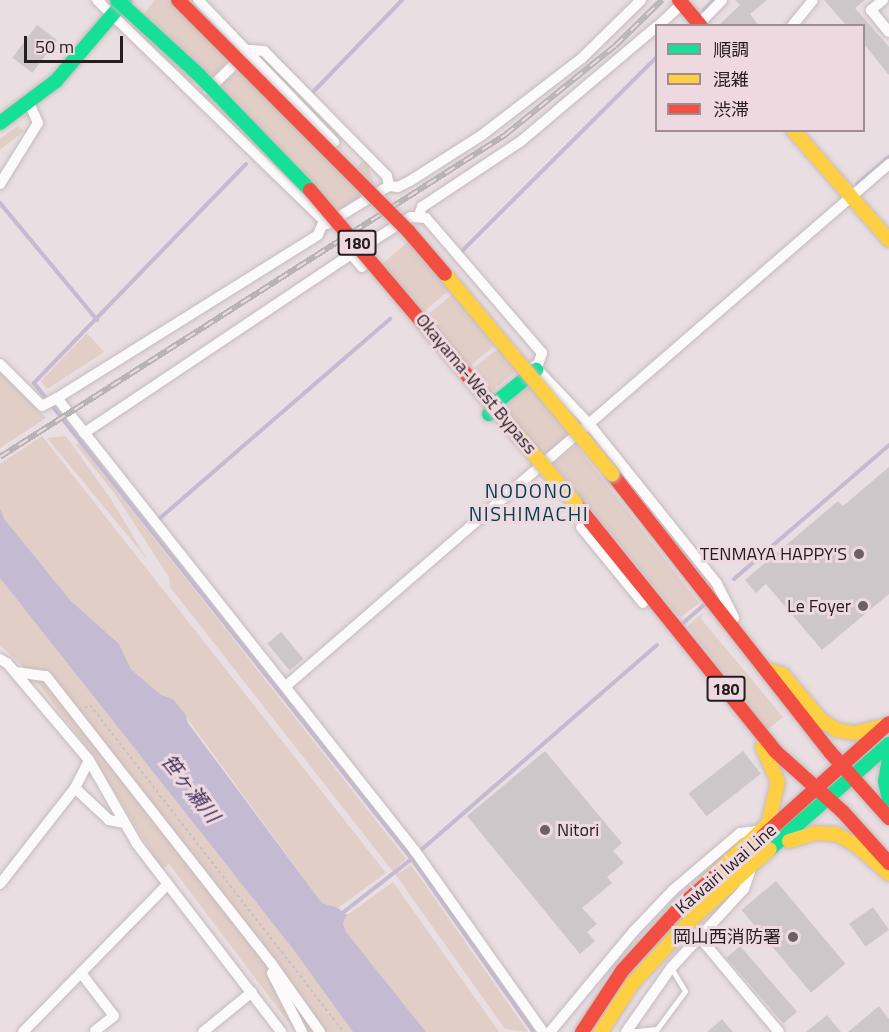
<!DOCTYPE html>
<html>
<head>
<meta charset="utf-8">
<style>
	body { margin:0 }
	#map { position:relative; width:889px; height:1032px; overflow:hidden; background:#e9dee1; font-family:"Titillium Web","Noto Sans JP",sans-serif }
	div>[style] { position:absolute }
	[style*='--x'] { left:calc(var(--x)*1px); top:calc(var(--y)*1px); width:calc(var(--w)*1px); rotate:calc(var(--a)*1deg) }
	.green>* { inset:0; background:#e1cec7 }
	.water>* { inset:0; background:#c4bad2 }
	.stream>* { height:4px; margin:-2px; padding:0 2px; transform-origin:2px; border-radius:2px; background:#c4bad2 }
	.building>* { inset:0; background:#cec7ca; transform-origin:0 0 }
	.path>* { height:2px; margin-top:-1px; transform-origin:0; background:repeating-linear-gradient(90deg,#c5c1c2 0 3px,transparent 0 6px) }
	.roads { filter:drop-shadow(0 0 2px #c4bbbe) drop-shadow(0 0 2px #c4bbbe) }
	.lane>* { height:5px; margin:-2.5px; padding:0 2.5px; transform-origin:2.5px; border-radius:2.5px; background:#fcfafa }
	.street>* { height:10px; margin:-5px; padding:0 5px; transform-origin:5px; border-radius:5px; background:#fcfafa }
	.fast>* { height:14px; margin:-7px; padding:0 7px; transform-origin:7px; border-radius:7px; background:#16e098 }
	.slow>* { height:14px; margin:-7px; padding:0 7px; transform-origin:7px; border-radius:7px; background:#ffcf43 }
	.jam>* { height:14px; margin:-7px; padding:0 7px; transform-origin:7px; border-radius:7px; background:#f24e42 }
	.rail>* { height:6px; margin-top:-3px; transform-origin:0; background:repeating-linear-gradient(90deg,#eed9e0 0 11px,#b8b4b6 0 22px); box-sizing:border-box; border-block:2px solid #b8b4b6 }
	.bridges { filter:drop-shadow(0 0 2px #c4bbbe) drop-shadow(0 0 2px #c4bbbe) }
	.fast-bridge>* { height:14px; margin:-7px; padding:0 7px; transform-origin:7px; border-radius:7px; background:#16e098 }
	.slow-bridge>* { height:14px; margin:-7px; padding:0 7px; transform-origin:7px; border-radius:7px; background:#ffcf43 }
	.jam-bridge>* { height:14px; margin:-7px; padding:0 7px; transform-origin:7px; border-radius:7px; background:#f24e42 }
	.dots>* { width:16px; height:16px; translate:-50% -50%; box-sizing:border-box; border:3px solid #eed9e0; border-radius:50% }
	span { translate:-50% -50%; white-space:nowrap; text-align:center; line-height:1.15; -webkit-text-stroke:6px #eed9e0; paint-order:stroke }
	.shield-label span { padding:2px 4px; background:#eed9e0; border:2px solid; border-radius:4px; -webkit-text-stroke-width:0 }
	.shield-label { font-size:16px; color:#251d20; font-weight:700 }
	.street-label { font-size:18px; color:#251d20 }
	.poi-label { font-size:18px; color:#251d20 }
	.right { translate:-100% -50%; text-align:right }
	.left { translate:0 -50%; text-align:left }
	.neighbourhood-label { font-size:20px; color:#03404d; letter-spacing:1.5px }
	.water-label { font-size:20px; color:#40305c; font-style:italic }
	.legend { position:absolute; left:655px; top:24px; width:210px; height:108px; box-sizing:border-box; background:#eed9e0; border:2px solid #9e8e93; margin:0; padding:8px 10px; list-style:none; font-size:18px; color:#251d20 }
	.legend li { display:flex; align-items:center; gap:12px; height:30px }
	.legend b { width:30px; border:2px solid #9e8e93 }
	.scale { position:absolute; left:24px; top:36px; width:99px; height:27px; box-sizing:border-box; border:3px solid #251d20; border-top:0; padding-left:8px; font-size:18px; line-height:21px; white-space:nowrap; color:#251d20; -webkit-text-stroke:4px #eed9e0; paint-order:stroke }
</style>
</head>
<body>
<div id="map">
	<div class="green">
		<div style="clip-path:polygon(155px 0,193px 0,242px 49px,204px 85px,192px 83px,133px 28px)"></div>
		<div style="clip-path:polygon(251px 62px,356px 168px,366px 159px,375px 188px,331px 217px,204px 97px)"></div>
		<div style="clip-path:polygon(18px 126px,24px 131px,0 150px,0 139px)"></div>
		<div style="clip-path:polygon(evenodd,416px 235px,522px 359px,516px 371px,492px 392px,485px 404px,373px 272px,416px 235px,458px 283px,461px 287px,417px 324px,414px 320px,458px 283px,416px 235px,504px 338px,507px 341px,463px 377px,460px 374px,504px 338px)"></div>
		<div style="clip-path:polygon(87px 333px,104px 352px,47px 389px,41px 381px)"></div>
		<div style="clip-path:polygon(0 371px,46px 418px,0 448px)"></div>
		<div style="clip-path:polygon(531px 385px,579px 427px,537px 462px,498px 419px,511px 399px)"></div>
		<div style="clip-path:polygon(42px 436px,386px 873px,338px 908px,322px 903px,173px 699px,161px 695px,131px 669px,119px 644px,71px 601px,5px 520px,0 509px,0 464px)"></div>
		<div style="clip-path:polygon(66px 436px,110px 498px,147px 559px,47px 438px)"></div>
		<div style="clip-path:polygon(79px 443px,406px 859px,396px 868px,399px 873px,411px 865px,528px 1032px,505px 1029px,398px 878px,170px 587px,169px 577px,115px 494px,76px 445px)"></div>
		<div style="clip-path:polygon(576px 445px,699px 603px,680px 618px,553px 464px)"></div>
		<div style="clip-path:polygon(0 578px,293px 949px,353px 1032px,296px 1032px,169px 864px,162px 870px,93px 756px,31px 674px,0 645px)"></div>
		<div style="clip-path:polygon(703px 613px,701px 619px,783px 717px,767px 730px,687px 626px)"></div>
		<div style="clip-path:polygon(393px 882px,499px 1032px,426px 1032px,346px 932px,343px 923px,347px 915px)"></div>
	</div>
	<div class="water">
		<div style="clip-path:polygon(0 509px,5px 520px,71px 601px,119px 644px,131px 669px,161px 695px,173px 699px,185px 714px,188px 723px,322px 903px,338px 908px,347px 915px,343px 923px,346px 932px,426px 1032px,353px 1032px,293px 949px,0 578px)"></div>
	</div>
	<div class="stream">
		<div style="--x:704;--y:10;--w:14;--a:-45"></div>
		<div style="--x:313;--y:92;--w:128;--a:-45.9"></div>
		<div style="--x:246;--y:164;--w:305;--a:134.1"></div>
		<div style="--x:34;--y:383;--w:608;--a:51.55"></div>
		<div style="--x:412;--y:859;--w:210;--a:54.9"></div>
		<div style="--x:857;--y:184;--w:42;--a:-40.2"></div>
		<div style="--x:0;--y:203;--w:152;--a:50.3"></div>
		<div style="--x:461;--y:252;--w:275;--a:-44.9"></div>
		<div style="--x:159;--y:519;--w:306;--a:-40.9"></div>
		<div style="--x:734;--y:579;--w:205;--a:-40.8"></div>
		<div style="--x:682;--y:624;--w:29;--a:-41"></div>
		<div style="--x:420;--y:851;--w:314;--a:-41"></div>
		<div style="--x:341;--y:914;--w:91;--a:-37.9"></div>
	</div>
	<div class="building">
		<div style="clip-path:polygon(735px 0,767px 0,750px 14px,759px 26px,718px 26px,740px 5px)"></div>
		<div style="clip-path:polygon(824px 0,865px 0,855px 8px,889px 47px,889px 75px,864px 44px,864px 26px,847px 26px)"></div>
		<div style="left:37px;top:25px;width:25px;height:41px;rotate:37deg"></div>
		<div style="clip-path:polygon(889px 467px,889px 594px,822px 650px,766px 584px,756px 593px,745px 580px,838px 501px,843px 506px)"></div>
		<div style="left:281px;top:632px;width:35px;height:18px;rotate:50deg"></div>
		<div style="clip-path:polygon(545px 751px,622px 843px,613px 851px,624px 863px,607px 877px,612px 883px,582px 908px,597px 924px,587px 932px,595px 941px,580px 954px,467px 816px)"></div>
		<div style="left:743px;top:751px;width:29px;height:69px;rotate:52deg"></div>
		<div style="left:776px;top:881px;width:108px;height:45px;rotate:50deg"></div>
		<div style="left:873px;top:907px;width:28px;height:29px;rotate:55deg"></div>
		<div style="left:740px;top:946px;width:87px;height:18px;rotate:49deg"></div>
		<div style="clip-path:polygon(879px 1006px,889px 1019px,889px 1032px,848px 1032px)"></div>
		<div style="clip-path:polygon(827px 1015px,841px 1032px,806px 1032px)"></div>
		<div style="clip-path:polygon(722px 1019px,733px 1032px,707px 1032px)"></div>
	</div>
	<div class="path">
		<div style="--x:85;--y:708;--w:6;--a:-31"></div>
		<div style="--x:90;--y:705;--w:414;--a:52.2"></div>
	</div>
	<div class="roads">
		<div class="lane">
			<div style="--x:627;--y:1032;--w:30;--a:-6"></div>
			<div style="--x:657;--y:1029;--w:47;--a:-53.6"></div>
			<div style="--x:685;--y:991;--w:26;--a:-121"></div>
		</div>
		<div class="street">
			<div style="--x:97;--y:0;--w:321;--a:44.2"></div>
			<div style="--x:327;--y:224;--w:73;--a:-31.5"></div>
			<div style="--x:389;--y:186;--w:9;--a:6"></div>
			<div style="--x:398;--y:187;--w:13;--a:-27"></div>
			<div style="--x:410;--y:181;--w:85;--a:-32.6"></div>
			<div style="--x:482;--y:135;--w:126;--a:-37.6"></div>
			<div style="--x:582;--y:58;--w:83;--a:-44.5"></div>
			<div style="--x:198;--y:0;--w:197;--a:46.2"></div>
			<div style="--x:883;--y:0;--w:16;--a:140"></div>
			<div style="--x:871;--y:10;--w:28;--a:51"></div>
			<div style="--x:699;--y:24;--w:33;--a:-46"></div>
			<div style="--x:658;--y:26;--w:33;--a:-43"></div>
			<div style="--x:792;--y:26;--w:33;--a:-51"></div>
			<div style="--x:208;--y:90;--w:57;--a:-44.3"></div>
			<div style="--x:249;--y:50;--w:15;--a:4"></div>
			<div style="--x:264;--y:51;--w:175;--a:45.5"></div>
			<div style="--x:387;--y:176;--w:10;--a:79"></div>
			<div style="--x:0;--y:184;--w:72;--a:-58.1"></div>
			<div style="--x:38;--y:123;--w:22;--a:-114"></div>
			<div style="--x:419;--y:215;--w:9;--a:-69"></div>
			<div style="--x:422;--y:207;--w:118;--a:-33.6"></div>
			<div style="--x:520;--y:142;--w:178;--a:-40.2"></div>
			<div style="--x:323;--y:223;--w:13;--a:113"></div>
			<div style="--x:318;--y:235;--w:308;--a:148"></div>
			<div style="--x:57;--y:398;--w:577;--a:51.68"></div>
			<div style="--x:415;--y:851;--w:222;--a:54.7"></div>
			<div style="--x:362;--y:267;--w:17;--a:-130"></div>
			<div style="--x:351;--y:254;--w:70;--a:-31.7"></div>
			<div style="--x:411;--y:217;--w:15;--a:4"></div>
			<div style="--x:426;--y:218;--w:178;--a:49.3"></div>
			<div style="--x:542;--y:353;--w:18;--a:109"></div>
			<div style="--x:0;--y:364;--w:59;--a:45"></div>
			<div style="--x:42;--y:406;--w:17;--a:-28"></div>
			<div style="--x:534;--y:366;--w:80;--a:46.5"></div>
			<div style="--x:589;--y:424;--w:205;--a:51.3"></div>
			<div style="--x:717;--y:584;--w:38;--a:63"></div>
			<div style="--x:84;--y:433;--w:321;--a:-33.8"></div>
			<div style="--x:581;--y:527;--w:98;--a:50.8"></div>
			<div style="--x:0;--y:659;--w:8;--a:30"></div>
			<div style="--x:7;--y:663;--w:127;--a:49.8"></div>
			<div style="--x:89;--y:760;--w:97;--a:60.3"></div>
			<div style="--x:137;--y:844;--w:237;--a:52.5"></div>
			<div style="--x:16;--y:672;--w:30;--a:8"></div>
			<div style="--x:46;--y:676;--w:365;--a:51.9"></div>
			<div style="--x:271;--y:963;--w:85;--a:54.6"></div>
			<div style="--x:286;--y:686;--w:798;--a:-40.88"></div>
			<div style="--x:75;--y:788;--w:47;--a:43.3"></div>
			<div style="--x:109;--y:820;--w:16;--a:11"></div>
			<div style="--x:0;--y:884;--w:122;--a:-52"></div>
			<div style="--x:75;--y:788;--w:31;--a:-63"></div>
			<div style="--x:701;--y:939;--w:121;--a:50"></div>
			<div style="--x:81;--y:973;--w:54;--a:52.5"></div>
			<div style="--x:114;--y:1016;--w:24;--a:142"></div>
			<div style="--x:272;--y:973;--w:66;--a:63"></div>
			<div style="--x:23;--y:1032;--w:206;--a:-45.6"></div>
			<div style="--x:203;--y:1032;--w:63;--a:-39.2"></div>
			<div style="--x:550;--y:1032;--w:131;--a:-50.3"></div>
			<div style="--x:634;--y:931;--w:57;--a:-46.4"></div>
			<div style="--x:673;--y:890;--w:88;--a:-40.4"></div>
			<div style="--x:740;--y:833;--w:17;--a:-7"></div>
			<div style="--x:626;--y:1032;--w:78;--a:-54.9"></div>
			<div style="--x:671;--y:968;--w:108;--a:-47.3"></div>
			<div style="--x:744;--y:889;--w:21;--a:-71"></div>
		</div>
		<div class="fast">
			<div style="--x:0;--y:123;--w:70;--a:-36.9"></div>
			<div style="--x:56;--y:81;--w:106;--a:-49.6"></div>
			<div style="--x:489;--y:414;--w:17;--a:-54"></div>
			<div style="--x:499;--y:400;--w:48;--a:-39"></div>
			<div style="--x:889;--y:759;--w:22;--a:100"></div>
			<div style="--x:885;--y:781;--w:19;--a:78"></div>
			<div style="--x:770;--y:849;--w:159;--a:-41.4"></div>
		</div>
		<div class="slow">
			<div style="--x:793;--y:130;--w:146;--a:48.9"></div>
			<div style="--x:766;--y:669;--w:18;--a:19"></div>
			<div style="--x:783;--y:675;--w:59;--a:49.8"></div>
			<div style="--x:821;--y:720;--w:19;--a:32"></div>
			<div style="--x:837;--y:730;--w:17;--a:10"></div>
			<div style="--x:854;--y:733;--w:27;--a:-13"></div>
			<div style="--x:789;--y:841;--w:27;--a:-17"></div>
			<div style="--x:815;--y:833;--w:21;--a:3"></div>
			<div style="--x:836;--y:834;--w:23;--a:29"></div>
			<div style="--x:856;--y:845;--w:44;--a:41.3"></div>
			<div style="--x:707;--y:882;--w:84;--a:-43.6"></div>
			<div style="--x:768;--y:824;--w:43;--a:-76.6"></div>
			<div style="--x:778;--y:782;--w:39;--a:-114"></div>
			<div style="--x:601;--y:1032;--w:57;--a:-57.1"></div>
			<div style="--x:632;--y:984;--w:90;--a:-47.3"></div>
			<div style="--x:693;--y:918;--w:103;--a:-41.9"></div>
		</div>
		<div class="jam">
			<div style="--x:679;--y:0;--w:34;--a:50"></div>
			<div style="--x:612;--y:474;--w:353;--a:51.9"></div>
			<div style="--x:830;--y:752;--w:89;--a:48.2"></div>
			<div style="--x:576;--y:504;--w:317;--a:51.1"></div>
			<div style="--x:775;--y:751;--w:91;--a:41.9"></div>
			<div style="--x:843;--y:812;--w:69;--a:48"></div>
			<div style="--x:763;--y:836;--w:169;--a:-41.9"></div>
			<div style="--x:582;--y:1032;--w:73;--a:-56.7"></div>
			<div style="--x:622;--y:971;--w:91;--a:-47.7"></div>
			<div style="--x:683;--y:904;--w:43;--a:-41.2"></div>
		</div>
	</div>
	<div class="rail">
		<div style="--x:0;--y:457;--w:599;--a:-32.52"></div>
		<div style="--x:505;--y:135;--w:141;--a:-39"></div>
		<div style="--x:615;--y:46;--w:66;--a:-44.4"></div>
	</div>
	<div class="bridges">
		<div class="fast-bridge">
			<div style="--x:117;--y:0;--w:110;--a:42.4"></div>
			<div style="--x:198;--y:74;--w:161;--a:46"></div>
		</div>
		<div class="slow-bridge">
			<div style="--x:445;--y:274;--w:261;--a:50.1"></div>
			<div style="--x:477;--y:387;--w:153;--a:49.8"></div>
		</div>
		<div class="jam-bridge">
			<div style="--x:178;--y:0;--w:327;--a:45.1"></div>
			<div style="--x:409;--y:232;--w:55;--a:49.4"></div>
			<div style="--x:310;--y:190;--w:258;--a:49.7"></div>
		</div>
	</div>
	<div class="dots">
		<div style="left:859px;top:554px;background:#6a6164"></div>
		<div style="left:863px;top:606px;background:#6a6164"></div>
		<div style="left:545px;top:830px;background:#6a6164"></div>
		<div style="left:793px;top:937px;background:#6a6164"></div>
	</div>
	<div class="shield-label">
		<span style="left:357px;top:243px">180</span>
		<span style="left:726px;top:689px">180</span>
	</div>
	<div class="street-label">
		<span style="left:476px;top:384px;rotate:50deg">Okayama-West Bypass</span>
		<span style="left:726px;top:869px;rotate:-41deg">Kawairi Iwai Line</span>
	</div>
	<div class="poi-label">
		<span class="right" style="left:847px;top:554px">TENMAYA HAPPY'S</span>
		<span class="right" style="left:851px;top:606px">Le Foyer</span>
		<span class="left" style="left:557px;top:830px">Nitori</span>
		<span class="right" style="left:781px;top:937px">岡山西消防署</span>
	</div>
	<div class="neighbourhood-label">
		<span style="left:529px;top:502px">NODONO<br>NISHIMACHI</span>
	</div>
	<div class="water-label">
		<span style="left:191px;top:788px;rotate:52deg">笹ヶ瀬川</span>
	</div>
	<ul class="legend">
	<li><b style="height:8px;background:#16e098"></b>順調</li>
	<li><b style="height:8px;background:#ffcf43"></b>混雑</li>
	<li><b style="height:8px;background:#f24e42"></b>渋滞</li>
	</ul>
	<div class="scale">50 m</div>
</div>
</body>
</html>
